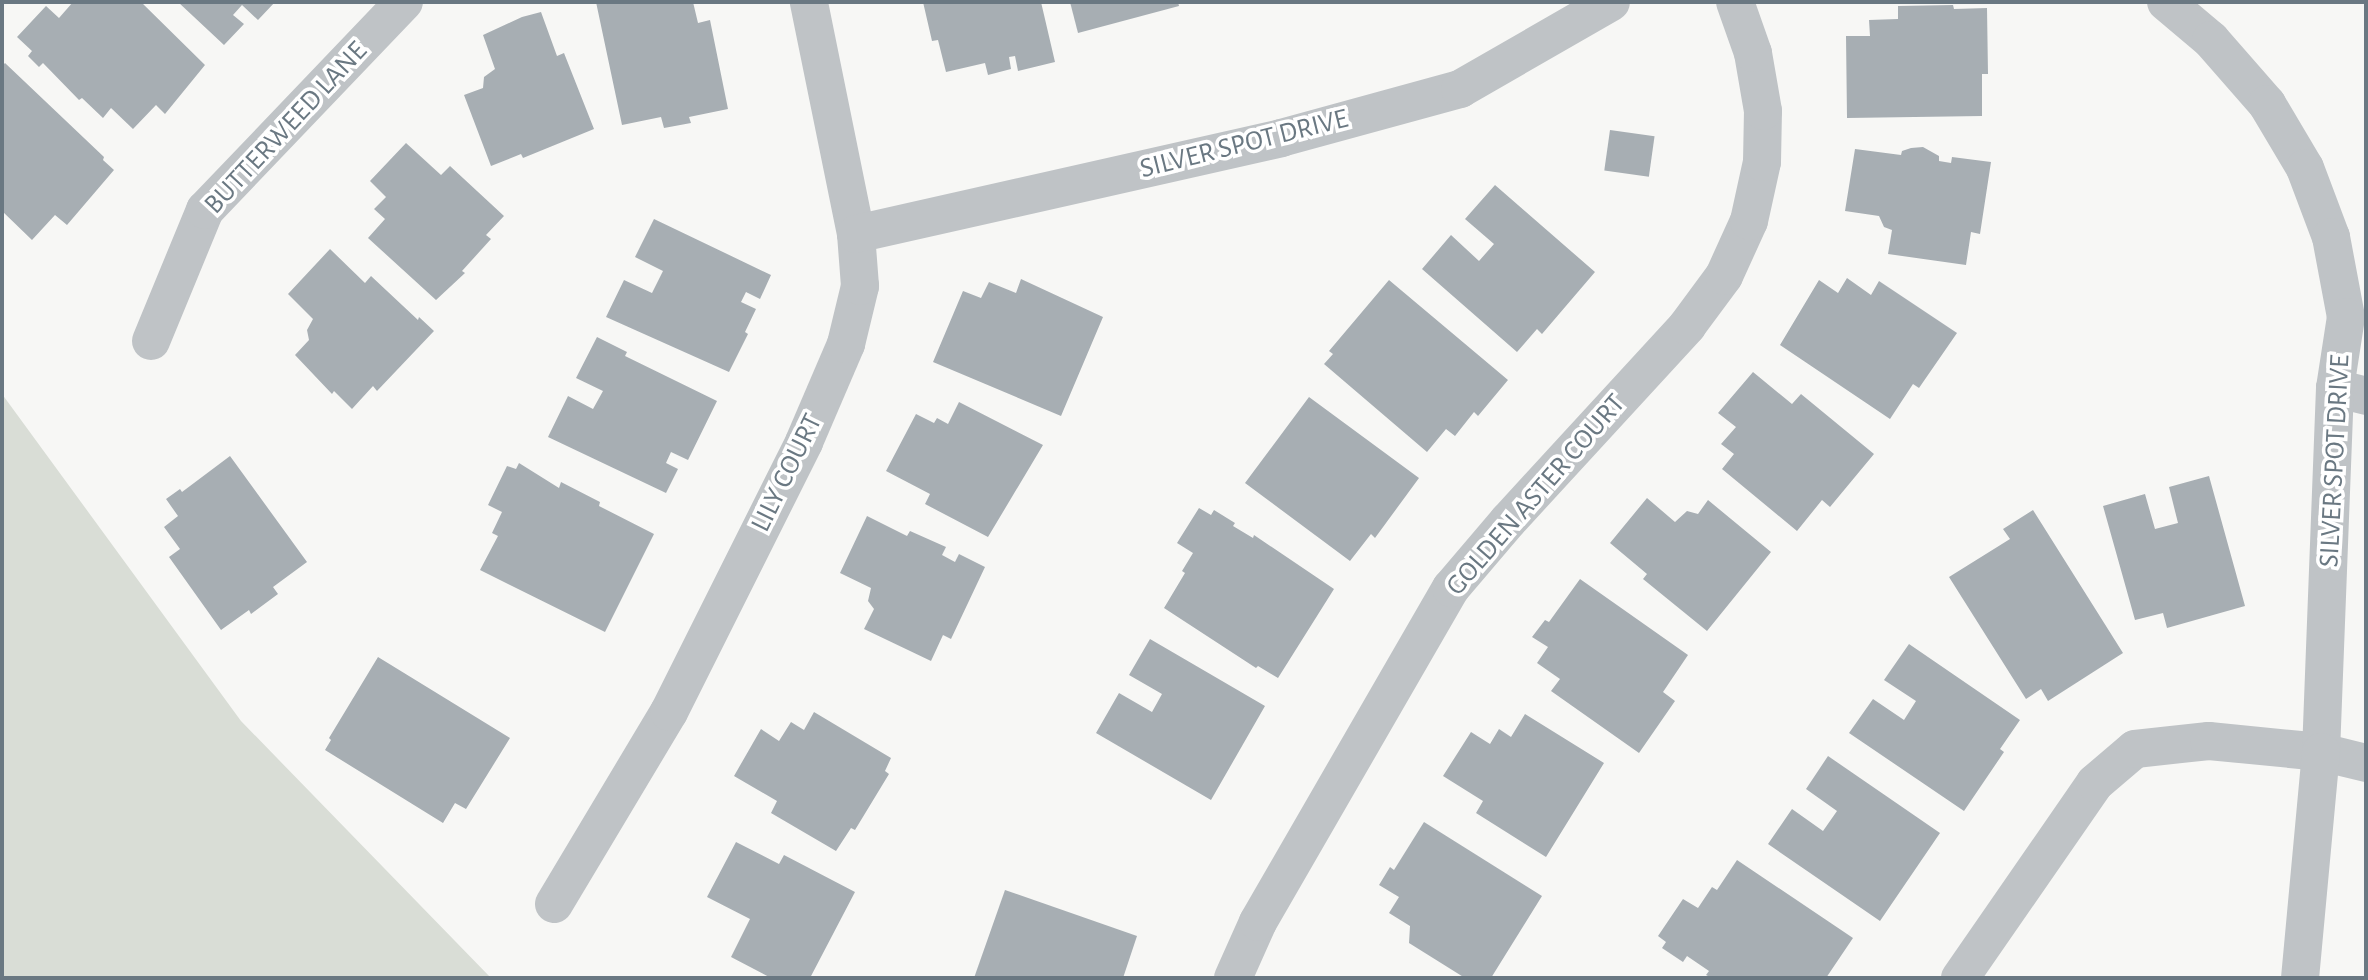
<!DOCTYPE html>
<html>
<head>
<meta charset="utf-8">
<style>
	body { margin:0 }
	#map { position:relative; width:2368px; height:980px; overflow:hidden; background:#f7f7f5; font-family:"Alegreya Sans",sans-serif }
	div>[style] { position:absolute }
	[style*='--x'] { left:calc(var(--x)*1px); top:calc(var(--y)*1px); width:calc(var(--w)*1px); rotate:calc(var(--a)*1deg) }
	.green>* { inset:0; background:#d9ddd6 }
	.building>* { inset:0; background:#a7aeb3; transform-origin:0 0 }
	.minor>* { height:38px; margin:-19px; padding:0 19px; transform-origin:19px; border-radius:19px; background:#bfc3c6 }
	.tertiary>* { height:38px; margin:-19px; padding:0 19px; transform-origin:19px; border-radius:19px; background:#bfc3c6 }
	span { translate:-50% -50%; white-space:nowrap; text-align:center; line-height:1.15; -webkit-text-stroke:7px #fff; paint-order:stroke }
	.street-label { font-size:28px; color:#6a7882 }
	.frame { position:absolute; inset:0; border:4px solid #6a7882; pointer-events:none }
</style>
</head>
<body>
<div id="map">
	<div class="green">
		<div style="clip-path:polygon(2px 394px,241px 721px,491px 978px,2px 978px)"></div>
	</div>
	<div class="building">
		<div style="clip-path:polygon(73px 2px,141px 2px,205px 65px,165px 114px,156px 105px,133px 129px,111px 108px,103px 118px,82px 98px,79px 100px,43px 63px,39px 67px,28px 56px,32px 51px,17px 37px,46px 6px,59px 18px)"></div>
		<div style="clip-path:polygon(178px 2px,275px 2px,258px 20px,242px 5px,233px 15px,244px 24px,224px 45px)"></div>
		<div style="clip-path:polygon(596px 2px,693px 2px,698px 23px,710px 20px,728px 109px,689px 117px,691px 123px,664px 128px,661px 117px,622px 125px)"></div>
		<div style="clip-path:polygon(923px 2px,1041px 2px,1055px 62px,1018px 71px,1015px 56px,1009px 57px,1011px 69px,988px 75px,985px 63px,946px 72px,938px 40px,932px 41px)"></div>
		<div style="clip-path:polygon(1070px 2px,1178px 2px,1179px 6px,1078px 33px)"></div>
		<div style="clip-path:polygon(1953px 5px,1954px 9px,1987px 8px,1988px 74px,1982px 74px,1982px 116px,1847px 118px,1846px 36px,1870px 36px,1869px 20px,1898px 19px,1898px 6px)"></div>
		<div style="clip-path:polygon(541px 12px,557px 56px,564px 53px,594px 129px,523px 158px,521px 154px,491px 166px,464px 95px,483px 88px,484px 77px,495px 69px,483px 35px,522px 17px)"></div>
		<div style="clip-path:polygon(5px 63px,104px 157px,103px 160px,114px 170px,67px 225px,55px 215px,32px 240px,2px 211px,2px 66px)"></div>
		<div style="left:1610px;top:130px;width:45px;height:41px;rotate:8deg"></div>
		<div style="clip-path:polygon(406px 143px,441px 175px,450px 166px,504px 216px,486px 235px,491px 239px,462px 271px,465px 273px,436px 300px,368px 238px,385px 219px,374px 209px,386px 197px,370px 181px)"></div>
		<div style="clip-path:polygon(1923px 147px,1939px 156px,1939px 161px,1951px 163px,1952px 157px,1991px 162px,1980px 234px,1971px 232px,1966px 265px,1888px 254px,1892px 230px,1884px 227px,1879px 216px,1845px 211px,1855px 149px,1901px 155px,1902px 151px,1911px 148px)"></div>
		<div style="clip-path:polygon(1495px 185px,1595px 272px,1542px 334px,1537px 329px,1517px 352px,1422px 269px,1451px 235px,1479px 261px,1494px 244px,1465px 219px)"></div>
		<div style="clip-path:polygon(654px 219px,771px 275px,760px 299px,746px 292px,741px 302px,756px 309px,745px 332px,748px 334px,729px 372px,606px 317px,624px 280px,652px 293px,663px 271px,635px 257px)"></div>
		<div style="clip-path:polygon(330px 249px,365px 283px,371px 276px,418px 320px,419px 317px,434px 331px,377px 391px,373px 386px,352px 409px,334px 391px,332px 394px,295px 355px,309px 340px,307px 330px,313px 319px,288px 294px)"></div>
		<div style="clip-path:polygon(1847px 278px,1871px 295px,1879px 281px,1957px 333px,1919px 388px,1913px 384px,1890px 419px,1780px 345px,1819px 280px,1838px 293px)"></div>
		<div style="clip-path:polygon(1021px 279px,1103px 317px,1061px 416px,933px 362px,963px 291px,981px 298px,989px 282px,1016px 293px)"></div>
		<div style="clip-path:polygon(1389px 280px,1508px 380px,1478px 416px,1474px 412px,1455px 436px,1446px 429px,1427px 452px,1324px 364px,1333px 354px,1329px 351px)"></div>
		<div style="clip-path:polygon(597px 337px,627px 352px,625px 356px,717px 401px,688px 460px,671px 452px,666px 463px,678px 469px,666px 493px,548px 437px,568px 396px,593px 409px,603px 391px,576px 378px)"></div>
		<div style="clip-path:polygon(1753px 372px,1792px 404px,1801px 394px,1874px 454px,1830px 507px,1822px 500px,1797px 531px,1722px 469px,1734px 454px,1721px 444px,1736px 427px,1718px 413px)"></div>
		<div style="clip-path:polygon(1309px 397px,1419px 478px,1375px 538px,1371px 534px,1350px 561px,1245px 483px)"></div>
		<div style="clip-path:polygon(959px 402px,1043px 445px,988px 537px,925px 504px,930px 494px,886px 471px,916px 414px,934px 423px,937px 418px,948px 424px)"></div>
		<div style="clip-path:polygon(230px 456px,307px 562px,273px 587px,278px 594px,251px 614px,249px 610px,221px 630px,169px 557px,180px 549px,164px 527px,178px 516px,166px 499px,180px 489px,182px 492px)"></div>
		<div style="clip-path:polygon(519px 463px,559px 488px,561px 482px,600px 502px,599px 506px,654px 534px,605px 632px,480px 570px,498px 536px,492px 533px,502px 512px,488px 505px,507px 466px,516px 469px)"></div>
		<div style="clip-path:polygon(2209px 476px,2245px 606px,2167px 628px,2163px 613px,2135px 620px,2103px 506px,2145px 494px,2155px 529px,2178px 523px,2169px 487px)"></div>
		<div style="clip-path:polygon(1647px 498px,1675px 522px,1687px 511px,1698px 514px,1708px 500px,1771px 552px,1707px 631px,1643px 579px,1647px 574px,1610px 543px)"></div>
		<div style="clip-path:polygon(1199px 508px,1211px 515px,1214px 510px,1235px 523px,1233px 526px,1253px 538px,1254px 535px,1334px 589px,1278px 678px,1258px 666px,1256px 668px,1164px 608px,1185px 573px,1182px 571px,1193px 553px,1177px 543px)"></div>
		<div style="clip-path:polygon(2033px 510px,2123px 653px,2048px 701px,2041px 689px,2026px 699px,1949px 577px,2010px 539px,2003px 529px)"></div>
		<div style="clip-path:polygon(867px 516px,907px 536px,910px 531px,946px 547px,942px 555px,955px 562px,959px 554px,985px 567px,951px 639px,943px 635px,931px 661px,864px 629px,874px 609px,868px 601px,871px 588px,840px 573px)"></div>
		<div style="clip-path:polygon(1580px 579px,1688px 655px,1663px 692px,1675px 701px,1639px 753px,1551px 691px,1560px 679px,1537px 663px,1548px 647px,1532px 637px,1545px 620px,1549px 622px)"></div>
		<div style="clip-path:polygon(1150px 639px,1265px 706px,1211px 800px,1096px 733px,1119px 693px,1152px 712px,1162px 694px,1129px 675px)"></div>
		<div style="clip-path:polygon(1909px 644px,2020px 720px,2000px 749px,2004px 752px,1964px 811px,1849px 733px,1873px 699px,1904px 720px,1916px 701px,1884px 680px)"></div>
		<div style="clip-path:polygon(378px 657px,510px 738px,466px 809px,455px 803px,443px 823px,325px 750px,331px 740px,329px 738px)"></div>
		<div style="clip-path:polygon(814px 712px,891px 758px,885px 771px,889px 774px,855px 830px,851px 828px,836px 851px,771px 813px,777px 801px,734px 776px,761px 729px,779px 741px,791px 722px,804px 730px)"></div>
		<div style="clip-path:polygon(1525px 714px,1604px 763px,1546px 857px,1476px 813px,1483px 801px,1443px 776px,1471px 732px,1490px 744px,1499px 729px,1511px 737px)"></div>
		<div style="clip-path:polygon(1828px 756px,1940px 833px,1880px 921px,1768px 844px,1792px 809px,1823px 831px,1837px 811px,1806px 789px)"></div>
		<div style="clip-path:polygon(1424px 822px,1542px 896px,1491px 978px,1465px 978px,1409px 943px,1410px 926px,1389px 913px,1399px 897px,1379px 885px,1390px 867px,1394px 870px)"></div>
		<div style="clip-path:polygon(736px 842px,779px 864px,784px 855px,855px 892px,810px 978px,771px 978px,731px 957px,750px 919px,707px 897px)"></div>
		<div style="clip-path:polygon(1737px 860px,1853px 938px,1826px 978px,1712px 978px,1706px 975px,1709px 971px,1687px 956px,1683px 962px,1662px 948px,1666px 942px,1658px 936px,1683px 899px,1698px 908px,1712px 887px,1717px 890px)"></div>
		<div style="clip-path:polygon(1005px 890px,1137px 936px,1123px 978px,974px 978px)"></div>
	</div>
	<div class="minor">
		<div style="--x:151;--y:341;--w:142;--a:-67.6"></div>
		<div style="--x:205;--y:210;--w:288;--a:-46.3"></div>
		<div style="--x:2335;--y:388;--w:32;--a:14"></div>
		<div style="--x:554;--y:904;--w:224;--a:-59.1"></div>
		<div style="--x:669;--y:712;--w:302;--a:-63.4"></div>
		<div style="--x:804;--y:442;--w:107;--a:-66.8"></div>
		<div style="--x:846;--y:344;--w:60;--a:-76.4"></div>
		<div style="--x:860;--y:286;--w:52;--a:-94.4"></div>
		<div style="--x:856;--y:234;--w:237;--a:-101.5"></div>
		<div style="--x:1233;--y:978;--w:61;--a:-65.9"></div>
		<div style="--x:1258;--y:922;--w:386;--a:-60"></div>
		<div style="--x:1451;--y:588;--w:88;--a:-49.6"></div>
		<div style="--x:1508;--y:521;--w:265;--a:-47.4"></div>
		<div style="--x:1687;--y:326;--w:62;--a:-53.5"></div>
		<div style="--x:1724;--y:276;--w:60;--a:-65.6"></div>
		<div style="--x:1749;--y:221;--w:60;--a:-77.6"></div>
		<div style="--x:1762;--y:162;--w:51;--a:-88.9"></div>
		<div style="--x:1763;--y:111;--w:59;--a:-99.8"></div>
		<div style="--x:1753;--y:53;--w:54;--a:-109.4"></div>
		<div style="--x:1960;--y:978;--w:237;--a:-55.3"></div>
		<div style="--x:2095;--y:783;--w:52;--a:-40.4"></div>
		<div style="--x:2135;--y:749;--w:74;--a:-6.2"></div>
		<div style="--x:2209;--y:741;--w:113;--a:5.6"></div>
		<div style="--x:2321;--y:752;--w:46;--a:13.7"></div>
	</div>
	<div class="tertiary">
		<div style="--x:2166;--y:2;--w:59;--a:40.2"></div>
		<div style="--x:2211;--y:40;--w:85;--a:48.8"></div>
		<div style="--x:2267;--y:104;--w:74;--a:59.3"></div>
		<div style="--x:2305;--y:168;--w:74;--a:69.4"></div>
		<div style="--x:2331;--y:237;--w:81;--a:79.4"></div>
		<div style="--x:2346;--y:317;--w:72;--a:98.8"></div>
		<div style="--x:2335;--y:388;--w:364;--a:92.2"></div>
		<div style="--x:2321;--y:752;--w:227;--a:95.3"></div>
		<div style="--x:856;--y:234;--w:436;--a:-12.7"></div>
		<div style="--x:1281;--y:138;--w:186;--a:-15.3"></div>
		<div style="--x:1460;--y:89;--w:174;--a:-29.9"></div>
	</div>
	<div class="street-label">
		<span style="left:286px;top:128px;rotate:-47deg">BUTTERWEED LANE</span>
		<span style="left:1244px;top:144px;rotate:-14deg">SILVER SPOT DRIVE</span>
		<span style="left:2335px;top:461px;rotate:-87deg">SILVER SPOT DRIVE</span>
		<span style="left:787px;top:473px;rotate:-64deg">LILY COURT</span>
		<span style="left:1536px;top:495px;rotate:-49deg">GOLDEN ASTER COURT</span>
	</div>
	<div class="frame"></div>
</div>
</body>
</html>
